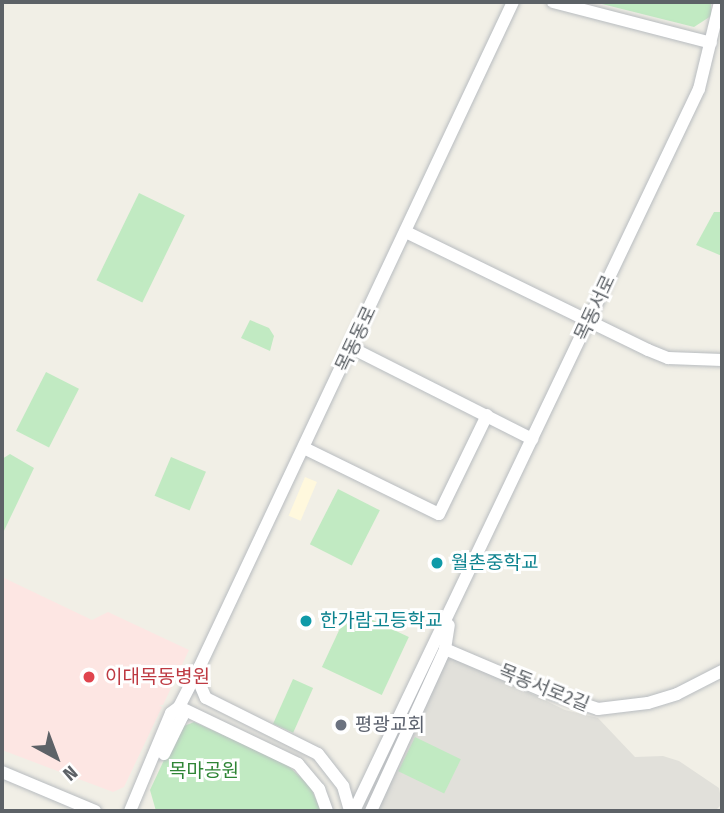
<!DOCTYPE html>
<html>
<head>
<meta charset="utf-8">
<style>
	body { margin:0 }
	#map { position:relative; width:724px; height:813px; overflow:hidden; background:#f1efe6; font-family:"Fira Sans Condensed","Noto Sans KR",sans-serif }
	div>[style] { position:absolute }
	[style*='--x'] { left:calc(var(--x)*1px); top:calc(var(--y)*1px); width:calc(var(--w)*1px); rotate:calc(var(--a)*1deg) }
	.commercial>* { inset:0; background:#fff8dd; transform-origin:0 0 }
	.industrial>* { inset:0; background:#e1e0da }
	.medical>* { inset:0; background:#fde6e3 }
	.green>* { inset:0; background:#c1eac2; transform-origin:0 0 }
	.roads { filter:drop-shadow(0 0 2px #b8bcc0) drop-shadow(0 0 2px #b8bcc0) }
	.tertiary>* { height:12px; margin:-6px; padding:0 6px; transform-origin:6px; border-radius:6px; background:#fff }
	.secondary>* { height:12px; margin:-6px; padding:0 6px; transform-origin:6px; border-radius:6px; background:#fff }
	.dots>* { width:19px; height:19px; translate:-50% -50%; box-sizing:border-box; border:4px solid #fff; border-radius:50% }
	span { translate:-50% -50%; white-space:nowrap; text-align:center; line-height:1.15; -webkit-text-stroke:6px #fff; paint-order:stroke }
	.street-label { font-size:19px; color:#5d6267 }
	.culture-label { font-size:19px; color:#0d838f }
	.left { translate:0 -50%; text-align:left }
	.health-label { font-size:19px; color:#be3a42 }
	.worship-label { font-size:19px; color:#5b616d }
	.park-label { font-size:19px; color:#2f8535 }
	.frame { position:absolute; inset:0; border:4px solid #5d6267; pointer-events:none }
	.north { position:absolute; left:21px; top:722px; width:70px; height:70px; -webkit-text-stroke:5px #fff; paint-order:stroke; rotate:139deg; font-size:19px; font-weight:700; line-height:28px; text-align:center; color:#5d6267 }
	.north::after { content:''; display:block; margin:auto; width:24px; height:32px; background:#5d6267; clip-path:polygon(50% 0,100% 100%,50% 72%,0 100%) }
</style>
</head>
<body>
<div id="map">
	<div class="commercial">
		<div style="left:305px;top:477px;width:13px;height:42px;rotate:23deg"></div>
	</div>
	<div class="industrial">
		<div style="clip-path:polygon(454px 657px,565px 710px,598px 718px,635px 757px,663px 756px,679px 761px,719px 788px,722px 804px,715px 811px,370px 811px,442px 661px)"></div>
	</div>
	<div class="medical">
		<div style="clip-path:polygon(2px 577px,92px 620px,108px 612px,189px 650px,163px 705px,159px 705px,162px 707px,124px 787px,113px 792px,2px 750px)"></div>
	</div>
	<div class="green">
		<div style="clip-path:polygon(594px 2px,711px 2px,711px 16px,694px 27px)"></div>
		<div style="left:139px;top:193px;width:51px;height:97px;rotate:26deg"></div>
		<div style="clip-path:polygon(714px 212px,722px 212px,722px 256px,696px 245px)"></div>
		<div style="clip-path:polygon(250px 320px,269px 328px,274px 336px,270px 351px,241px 338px)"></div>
		<div style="left:46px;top:372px;width:37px;height:66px;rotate:27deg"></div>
		<div style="clip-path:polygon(10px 454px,34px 468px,2px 535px,2px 459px)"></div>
		<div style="left:171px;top:457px;width:38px;height:42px;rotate:23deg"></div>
		<div style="left:338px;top:489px;width:47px;height:62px;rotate:27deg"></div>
		<div style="left:349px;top:609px;width:66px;height:64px;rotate:25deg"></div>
		<div style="left:293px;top:679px;width:22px;height:49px;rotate:24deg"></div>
		<div style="clip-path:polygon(194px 722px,284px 762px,310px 786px,321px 811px,156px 811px,150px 790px,179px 728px)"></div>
		<div style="left:415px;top:737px;width:51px;height:38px;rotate:26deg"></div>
	</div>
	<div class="roads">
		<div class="tertiary">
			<div style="--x:553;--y:2;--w:163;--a:14.5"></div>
			<div style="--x:406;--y:232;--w:269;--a:26"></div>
			<div style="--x:648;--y:350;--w:22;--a:22"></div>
			<div style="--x:668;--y:358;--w:54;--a:2.1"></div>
			<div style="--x:352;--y:348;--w:202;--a:26.8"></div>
			<div style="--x:304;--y:448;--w:150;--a:26.1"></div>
			<div style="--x:439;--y:514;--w:110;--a:-64.1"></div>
			<div style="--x:445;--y:649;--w:108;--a:23"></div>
			<div style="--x:544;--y:691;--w:57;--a:18.4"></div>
			<div style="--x:598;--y:709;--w:50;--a:-6.8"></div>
			<div style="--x:648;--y:703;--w:30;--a:-17"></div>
			<div style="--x:677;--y:694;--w:51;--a:-27.1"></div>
			<div style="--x:196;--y:675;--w:25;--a:67"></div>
			<div style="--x:206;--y:698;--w:125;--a:26.6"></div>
			<div style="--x:318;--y:754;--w:41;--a:52"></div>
			<div style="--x:343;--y:786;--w:26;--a:74"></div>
		</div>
		<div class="secondary">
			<div style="--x:179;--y:707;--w:132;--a:25.6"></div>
			<div style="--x:298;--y:764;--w:33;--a:50"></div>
			<div style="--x:319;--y:789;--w:23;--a:70"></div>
			<div style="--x:164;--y:754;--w:41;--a:-64.1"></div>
			<div style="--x:182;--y:717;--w:10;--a:-107"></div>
			<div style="--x:2;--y:772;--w:101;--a:22.8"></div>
			<div style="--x:130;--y:811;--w:106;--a:-67.3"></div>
			<div style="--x:171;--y:713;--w:10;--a:-37"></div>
			<div style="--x:179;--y:707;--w:44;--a:-62.9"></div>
			<div style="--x:199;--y:668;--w:736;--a:-64.76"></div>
			<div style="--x:354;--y:811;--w:800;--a:-64.46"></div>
			<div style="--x:699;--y:89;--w:89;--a:-76.4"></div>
			<div style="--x:371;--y:811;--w:178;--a:-65.4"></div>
			<div style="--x:445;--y:649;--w:24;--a:-81"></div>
		</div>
	</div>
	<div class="dots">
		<div style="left:437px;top:563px;background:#0f9aa8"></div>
		<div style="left:306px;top:621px;background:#0f9aa8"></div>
		<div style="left:89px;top:677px;background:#e0444e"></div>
		<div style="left:341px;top:725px;background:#6b7280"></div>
	</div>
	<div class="street-label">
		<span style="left:595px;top:308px;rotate:-65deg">목동서로</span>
		<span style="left:356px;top:339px;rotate:-65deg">목동동로</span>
		<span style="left:544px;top:688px;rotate:22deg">목동서로2길</span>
	</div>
	<div class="culture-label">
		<span class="left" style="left:451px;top:563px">월촌중학교</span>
		<span class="left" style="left:320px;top:621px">한가람고등학교</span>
	</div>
	<div class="health-label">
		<span class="left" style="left:105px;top:677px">이대목동병원</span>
	</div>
	<div class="worship-label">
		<span class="left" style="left:355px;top:725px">평광교회</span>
	</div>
	<div class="park-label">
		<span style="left:204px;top:771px">목마공원</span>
	</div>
	<div class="frame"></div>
	<div class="north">N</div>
</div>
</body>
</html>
